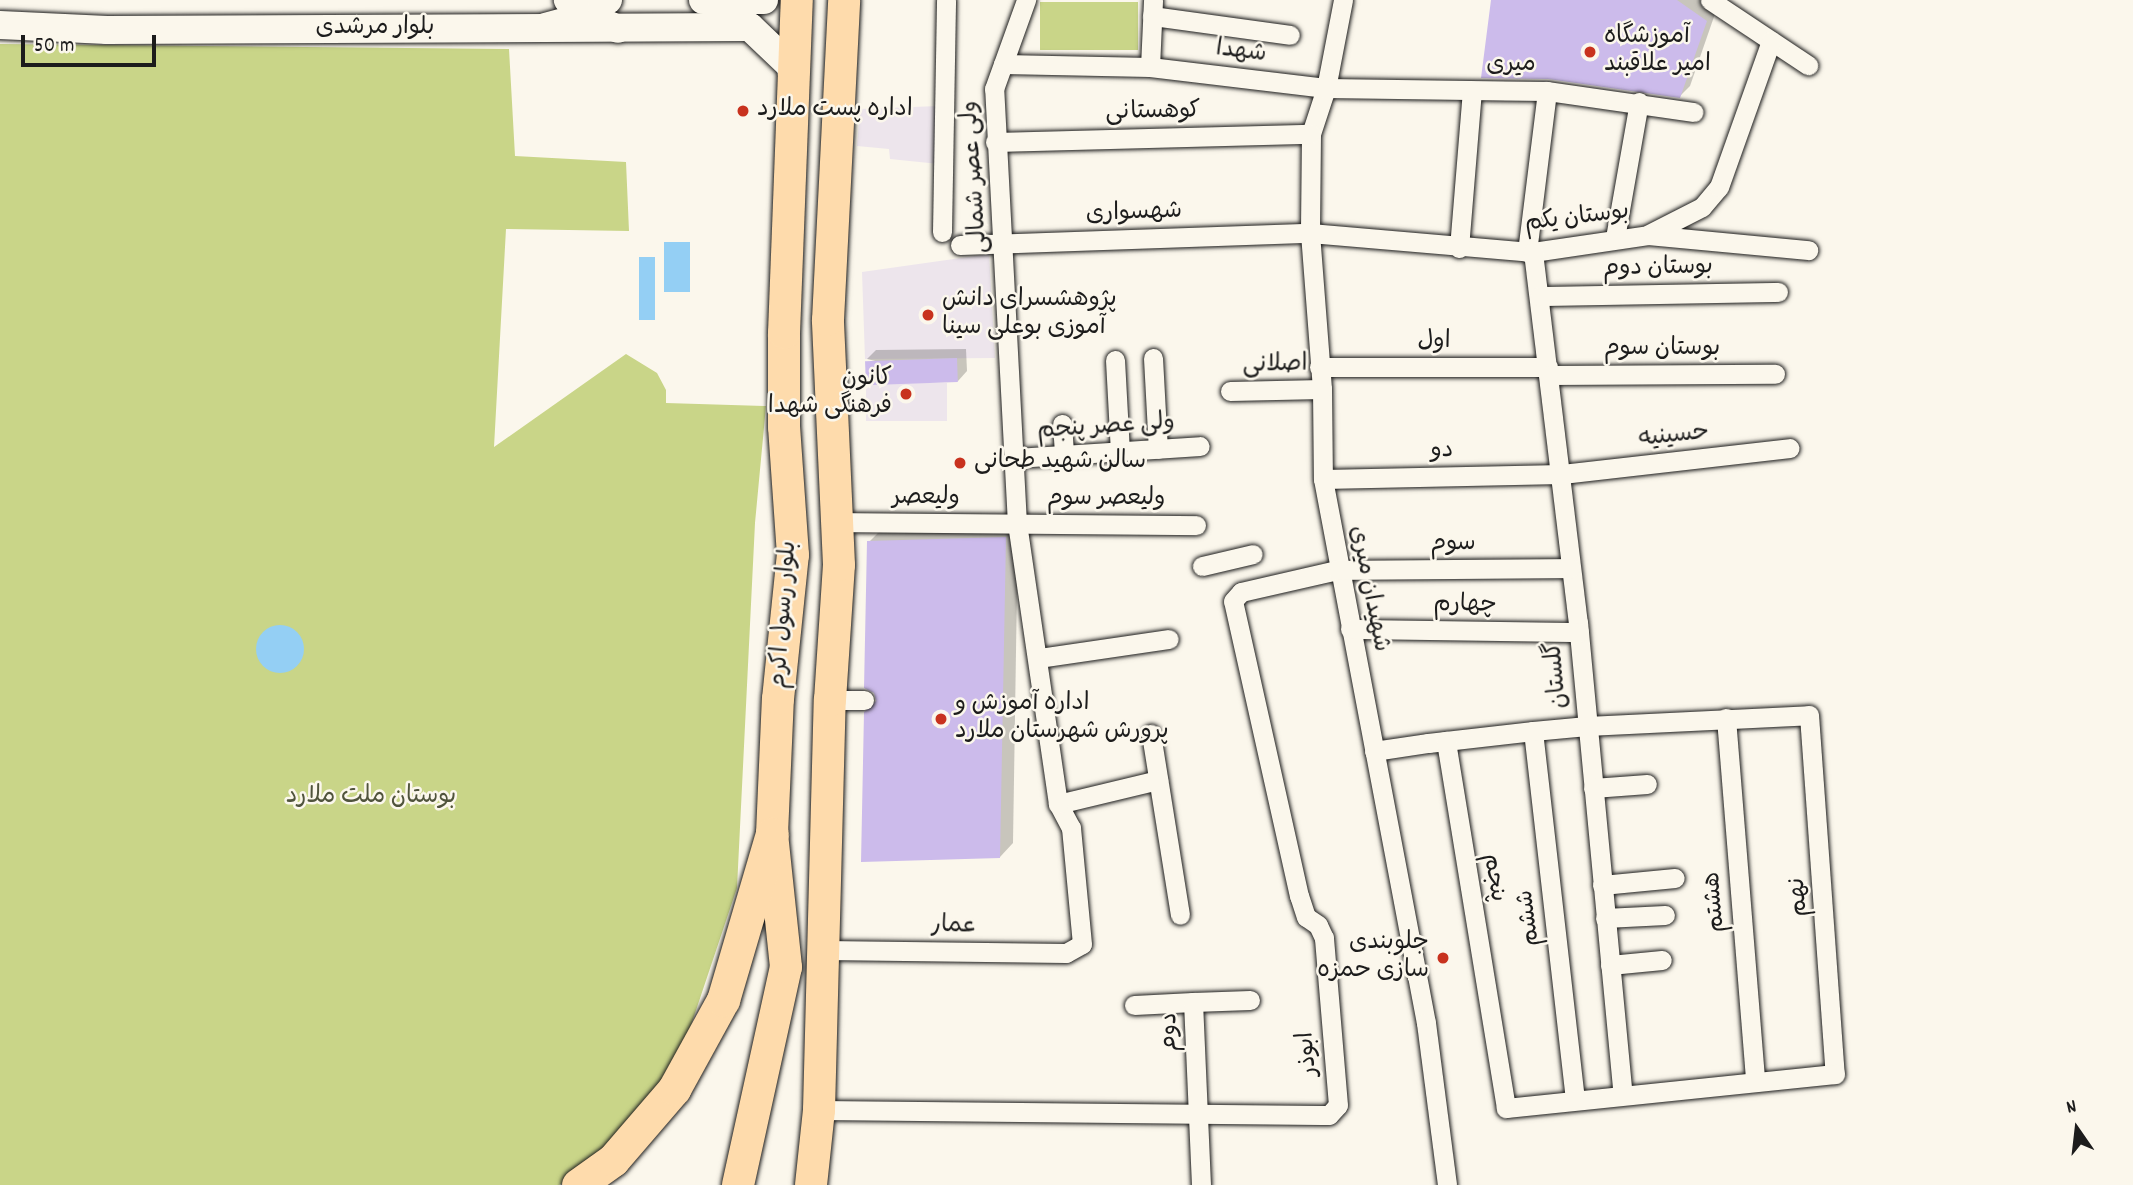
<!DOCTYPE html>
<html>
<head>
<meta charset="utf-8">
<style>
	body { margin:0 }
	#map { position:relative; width:2133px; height:1185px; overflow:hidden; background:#fbf7ec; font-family:Dekko,"Playpen Sans Arabic",sans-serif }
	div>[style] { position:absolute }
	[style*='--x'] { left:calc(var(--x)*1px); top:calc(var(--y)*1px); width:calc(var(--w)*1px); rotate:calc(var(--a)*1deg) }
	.built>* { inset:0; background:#ede5ec; transform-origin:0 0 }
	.green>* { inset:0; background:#c9d588; transform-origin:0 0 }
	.water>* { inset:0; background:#94cff4; transform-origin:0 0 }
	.round { border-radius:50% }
	.shadow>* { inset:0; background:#0003 }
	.building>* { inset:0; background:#ccbbeb; transform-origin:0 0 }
	.roads { filter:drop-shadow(0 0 2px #1c1c1c) drop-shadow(0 0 2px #1c1c1c) }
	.minor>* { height:19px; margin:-9.5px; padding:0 9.5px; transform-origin:9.5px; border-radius:9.5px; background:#fbf7ec }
	.secondary>* { height:28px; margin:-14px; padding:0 14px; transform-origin:14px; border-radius:14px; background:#fbf7ec }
	.primary>* { height:32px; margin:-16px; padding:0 16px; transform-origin:16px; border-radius:16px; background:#fedbac }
	.trunk>* { height:33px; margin:-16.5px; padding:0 16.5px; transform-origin:16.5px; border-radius:16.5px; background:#fedbac }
	.dots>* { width:19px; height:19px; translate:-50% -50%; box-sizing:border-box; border:4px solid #fbf7ec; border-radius:50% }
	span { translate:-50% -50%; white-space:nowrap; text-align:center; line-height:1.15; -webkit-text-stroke:5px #fbf7ec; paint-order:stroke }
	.street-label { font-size:24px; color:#1c1c1c }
	.poi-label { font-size:24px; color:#1c1c1c }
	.left { translate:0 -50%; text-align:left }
	.right { translate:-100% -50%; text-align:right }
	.park-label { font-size:24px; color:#50543c }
	.north { position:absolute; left:2042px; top:1094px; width:70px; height:70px; -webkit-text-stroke:5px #fbf7ec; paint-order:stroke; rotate:346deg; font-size:19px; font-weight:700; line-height:28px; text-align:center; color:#1c1c1c }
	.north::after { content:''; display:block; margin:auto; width:24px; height:32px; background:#1c1c1c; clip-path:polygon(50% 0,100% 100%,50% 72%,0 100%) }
	.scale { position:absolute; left:21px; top:35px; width:135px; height:32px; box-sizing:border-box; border:4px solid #1c1c1c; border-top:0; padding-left:9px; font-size:21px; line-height:24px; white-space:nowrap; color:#1c1c1c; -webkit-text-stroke:5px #fbf7ec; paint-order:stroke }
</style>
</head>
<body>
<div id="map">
	<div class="built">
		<div style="clip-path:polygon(939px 106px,939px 164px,890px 159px,889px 149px,857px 146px,860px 109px)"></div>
		<div style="clip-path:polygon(989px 254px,995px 358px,865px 359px,862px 272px)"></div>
		<div style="left:866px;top:383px;width:81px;height:38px"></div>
	</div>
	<div class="green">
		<div style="left:1040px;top:2px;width:98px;height:48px"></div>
		<div style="clip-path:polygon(0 44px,509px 49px,515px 156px,626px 162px,629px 231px,506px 229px,494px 447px,626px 354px,657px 373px,666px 390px,666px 403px,766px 406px,755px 523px,737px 888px,685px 1043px,630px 1130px,585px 1170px,559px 1185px,0 1185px)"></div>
	</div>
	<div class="water">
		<div style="left:664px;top:242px;width:26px;height:50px"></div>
		<div style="left:639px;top:257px;width:16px;height:63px"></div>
		<div class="round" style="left:256px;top:625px;width:48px;height:48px"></div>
	</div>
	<div class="shadow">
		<div style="clip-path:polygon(1492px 0,1700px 0,1716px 11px,1690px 86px,1680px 96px)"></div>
		<div style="clip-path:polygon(966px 349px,967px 371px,958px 381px,867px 359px,876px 350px)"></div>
		<div style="clip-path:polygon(1018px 525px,1013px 843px,1000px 857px,878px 700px,869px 542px,882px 529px)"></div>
	</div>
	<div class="building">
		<div style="clip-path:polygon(1491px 0,1677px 0,1707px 21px,1680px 98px,1548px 79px,1481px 78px)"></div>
		<div style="left:957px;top:358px;width:24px;height:92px;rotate:88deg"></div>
		<div style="clip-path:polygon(1006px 537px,1000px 858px,861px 862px,864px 712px,876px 701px,874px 693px,864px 688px,867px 541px)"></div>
	</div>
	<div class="roads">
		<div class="minor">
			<div style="--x:1343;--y:0;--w:90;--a:100.9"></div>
			<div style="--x:1326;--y:88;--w:48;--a:108.1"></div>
			<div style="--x:1311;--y:134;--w:99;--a:90.6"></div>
			<div style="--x:1310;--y:233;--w:156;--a:85.6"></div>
			<div style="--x:1322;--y:389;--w:90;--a:89.4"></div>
			<div style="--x:1323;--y:479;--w:554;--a:79.28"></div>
			<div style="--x:1426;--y:1023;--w:163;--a:82.6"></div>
			<div style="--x:1710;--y:0;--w:118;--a:33.6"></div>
			<div style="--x:1152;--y:16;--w:139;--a:7.8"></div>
			<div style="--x:1003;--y:64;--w:147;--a:1.2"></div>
			<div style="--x:1150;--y:67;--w:177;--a:6.8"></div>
			<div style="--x:1326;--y:88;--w:221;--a:0.8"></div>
			<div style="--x:1547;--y:91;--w:148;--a:8.2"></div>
			<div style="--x:1150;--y:67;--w:67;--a:-87.4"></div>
			<div style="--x:995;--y:142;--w:316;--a:-1.5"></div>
			<div style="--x:942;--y:232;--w:232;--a:-89"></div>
			<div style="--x:1649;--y:234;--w:59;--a:-27"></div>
			<div style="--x:1702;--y:207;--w:26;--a:-50"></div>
			<div style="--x:1719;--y:187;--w:155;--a:-70.4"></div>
			<div style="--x:1615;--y:238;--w:138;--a:-80"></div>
			<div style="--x:960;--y:245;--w:350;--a:-2"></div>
			<div style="--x:1310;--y:233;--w:224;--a:4.9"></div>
			<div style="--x:1533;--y:252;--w:116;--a:-8.4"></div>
			<div style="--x:1648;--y:235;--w:161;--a:5.4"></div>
			<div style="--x:1459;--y:248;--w:158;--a:-85.3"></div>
			<div style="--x:1527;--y:252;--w:162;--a:-82.9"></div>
			<div style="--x:1533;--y:252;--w:373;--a:83.1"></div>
			<div style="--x:1578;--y:622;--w:474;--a:84.6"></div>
			<div style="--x:1540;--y:296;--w:238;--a:-1"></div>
			<div style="--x:1153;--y:358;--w:91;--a:86.9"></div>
			<div style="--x:1115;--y:360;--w:91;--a:86.9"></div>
			<div style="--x:1319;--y:367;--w:229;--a:0"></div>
			<div style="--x:1549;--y:375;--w:226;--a:-0.3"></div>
			<div style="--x:1230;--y:391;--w:92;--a:-1.2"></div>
			<div style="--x:1062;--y:424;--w:31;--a:86"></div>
			<div style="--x:1016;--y:458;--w:184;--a:-3.7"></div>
			<div style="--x:1323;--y:479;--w:239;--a:-1.2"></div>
			<div style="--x:1562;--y:474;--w:229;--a:-6.5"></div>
			<div style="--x:836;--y:522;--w:360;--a:0.5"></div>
			<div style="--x:1202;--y:566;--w:52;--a:-13.2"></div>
			<div style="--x:1350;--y:629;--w:229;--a:0.8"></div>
			<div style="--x:1039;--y:658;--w:131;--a:-8.3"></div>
			<div style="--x:830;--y:700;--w:34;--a:0"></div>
			<div style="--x:1726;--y:718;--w:365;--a:85.4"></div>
			<div style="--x:1533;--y:731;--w:371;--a:83.5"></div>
			<div style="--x:1151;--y:734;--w:183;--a:80.9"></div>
			<div style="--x:1374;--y:751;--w:55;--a:-8.4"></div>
			<div style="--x:1428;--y:743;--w:106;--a:-6.5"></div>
			<div style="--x:1533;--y:731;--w:54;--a:-5.3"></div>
			<div style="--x:1587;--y:726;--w:222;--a:-2.8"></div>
			<div style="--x:1809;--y:715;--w:360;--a:85.9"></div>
			<div style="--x:1835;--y:1074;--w:331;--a:174.1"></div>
			<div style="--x:1506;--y:1108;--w:372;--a:-99.3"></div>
			<div style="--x:1593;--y:788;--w:54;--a:-4.2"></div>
			<div style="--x:1058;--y:804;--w:103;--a:-13.5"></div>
			<div style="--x:1602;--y:885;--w:73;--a:-5.5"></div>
			<div style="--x:1605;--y:918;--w:60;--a:-2.9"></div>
			<div style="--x:824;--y:950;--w:242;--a:0.7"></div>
			<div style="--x:1066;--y:953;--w:18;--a:-29"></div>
			<div style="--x:1082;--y:944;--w:117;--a:-95.4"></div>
			<div style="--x:1071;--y:828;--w:27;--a:-118"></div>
			<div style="--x:1058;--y:804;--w:283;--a:-98.3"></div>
			<div style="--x:1017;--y:524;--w:436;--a:-93"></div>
			<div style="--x:994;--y:89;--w:95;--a:-70.2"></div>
			<div style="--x:1610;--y:965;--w:52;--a:-5.5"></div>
			<div style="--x:1134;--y:1005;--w:59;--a:-2.9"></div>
			<div style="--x:819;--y:1110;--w:510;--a:0.56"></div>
			<div style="--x:1329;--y:1115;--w:13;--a:-48"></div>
			<div style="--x:1338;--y:1105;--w:168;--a:-94.8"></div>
			<div style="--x:1324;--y:938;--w:14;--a:-115"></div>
			<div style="--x:1318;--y:925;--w:14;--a:-146"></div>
			<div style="--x:1306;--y:917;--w:22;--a:-108"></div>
			<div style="--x:1299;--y:896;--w:302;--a:-102.6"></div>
			<div style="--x:1233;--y:601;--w:12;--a:-48"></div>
			<div style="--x:1241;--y:592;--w:98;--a:-12.9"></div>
			<div style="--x:1337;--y:570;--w:233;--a:-0.5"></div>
			<div style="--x:1201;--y:1185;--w:183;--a:-92.5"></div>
			<div style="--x:1193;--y:1002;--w:57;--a:-2"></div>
		</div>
		<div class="secondary">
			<div style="--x:608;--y:0;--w:14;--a:150"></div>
			<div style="--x:596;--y:7;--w:12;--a:95"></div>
			<div style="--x:595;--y:19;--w:25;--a:23"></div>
			<div style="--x:703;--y:0;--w:61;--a:0"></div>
			<div style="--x:0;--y:25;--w:107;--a:2.7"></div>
			<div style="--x:107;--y:30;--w:643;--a:-0.27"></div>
			<div style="--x:750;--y:27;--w:57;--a:43.6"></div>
			<div style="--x:791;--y:66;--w:20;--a:84"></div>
			<div style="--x:545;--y:27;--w:27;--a:-15"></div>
			<div style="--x:571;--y:20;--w:13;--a:-72"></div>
			<div style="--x:575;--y:8;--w:11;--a:-131"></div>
		</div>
		<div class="primary">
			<div style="--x:738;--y:1185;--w:223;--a:-77.6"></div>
			<div style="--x:786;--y:967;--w:134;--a:-96"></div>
			<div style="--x:772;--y:834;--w:135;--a:-87.5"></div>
			<div style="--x:778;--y:699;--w:145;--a:-84.1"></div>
			<div style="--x:793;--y:555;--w:128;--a:-94"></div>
			<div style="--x:784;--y:427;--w:94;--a:-90"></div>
			<div style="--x:784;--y:333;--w:333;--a:-87.8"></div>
			<div style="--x:811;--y:1185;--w:75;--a:-83.9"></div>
			<div style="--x:819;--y:1110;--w:410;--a:-88.5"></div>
			<div style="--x:830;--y:700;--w:135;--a:-86.2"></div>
			<div style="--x:839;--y:565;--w:245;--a:-92.6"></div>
			<div style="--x:828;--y:320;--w:320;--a:-87.1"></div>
		</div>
		<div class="trunk">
			<div style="--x:578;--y:1185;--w:43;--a:-35.5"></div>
			<div style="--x:613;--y:1160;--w:94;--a:-49.3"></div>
			<div style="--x:674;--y:1089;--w:102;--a:-61.2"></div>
			<div style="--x:723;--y:1000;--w:173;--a:-73.6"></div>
		</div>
	</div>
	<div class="dots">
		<div style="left:1590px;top:52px;background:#c8321e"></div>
		<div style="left:743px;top:111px;background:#c8321e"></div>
		<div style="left:928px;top:315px;background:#c8321e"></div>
		<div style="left:906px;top:394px;background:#c8321e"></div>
		<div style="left:960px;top:463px;background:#c8321e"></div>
		<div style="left:941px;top:719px;background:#c8321e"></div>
		<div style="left:1443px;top:958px;background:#c8321e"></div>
	</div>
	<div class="street-label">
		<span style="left:375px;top:29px">بلوار مرشدی</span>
		<span style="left:1241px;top:53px;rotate:7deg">شهدا</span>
		<span style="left:1511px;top:66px">میری</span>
		<span style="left:1153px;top:113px;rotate:-1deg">کوهستانی</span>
		<span style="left:976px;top:177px;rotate:-94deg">ولی عصر شمالی</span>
		<span style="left:1134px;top:214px;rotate:-2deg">شهسواری</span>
		<span style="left:1577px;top:219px;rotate:-7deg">بوستان یکم</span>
		<span style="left:1658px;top:269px;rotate:-1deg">بوستان دوم</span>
		<span style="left:1434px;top:343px">اول</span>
		<span style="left:1662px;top:350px">بوستان سوم</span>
		<span style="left:1275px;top:366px;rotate:-1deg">اصلانی</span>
		<span style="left:1106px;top:428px;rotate:-4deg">ولی عصر پنجم</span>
		<span style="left:1674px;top:437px;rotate:-6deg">حسینیه</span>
		<span style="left:1442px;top:452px;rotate:-1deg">دو</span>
		<span style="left:926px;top:499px">ولیعصر</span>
		<span style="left:1106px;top:500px">ولیعصر سوم</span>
		<span style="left:1453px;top:545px;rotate:-1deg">سوم</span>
		<span style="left:1368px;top:589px;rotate:79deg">شهیدان میری</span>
		<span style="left:1465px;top:606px;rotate:1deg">چهارم</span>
		<span style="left:785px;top:615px;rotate:-86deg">بلوار رسول اکرم</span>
		<span style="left:1558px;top:675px;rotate:-95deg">گلستان</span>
		<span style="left:1493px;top:878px;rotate:81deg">پنجم</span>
		<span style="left:1800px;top:897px;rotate:-94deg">نهم</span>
		<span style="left:1716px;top:902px;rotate:-95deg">هشتم</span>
		<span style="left:1530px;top:918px;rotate:-97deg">ششم</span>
		<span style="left:954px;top:927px;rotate:1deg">عمار</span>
		<span style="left:1171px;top:1032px;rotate:-89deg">دوم</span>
		<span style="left:1309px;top:1054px;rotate:-95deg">ابوذر</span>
	</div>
	<div class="poi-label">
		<span class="left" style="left:1604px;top:52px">آموزشگاه<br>امیر علاقبند</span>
		<span class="left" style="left:757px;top:111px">اداره پست ملارد</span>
		<span class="left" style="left:942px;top:315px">پژوهشسرای دانش<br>آموزی بوعلی سینا</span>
		<span class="right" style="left:892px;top:394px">کانون<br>فرهنگی شهدا</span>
		<span class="left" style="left:974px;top:463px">سالن شهید طحانی</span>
		<span class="left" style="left:955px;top:719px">اداره آموزش و<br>پرورش شهرستان ملارد</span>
		<span class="right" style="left:1429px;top:958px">جلوبندی<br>سازی حمزه</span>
	</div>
	<div class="park-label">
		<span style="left:371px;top:798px">بوستان ملت ملارد</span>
	</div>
	<div class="north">N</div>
	<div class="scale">50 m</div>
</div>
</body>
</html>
